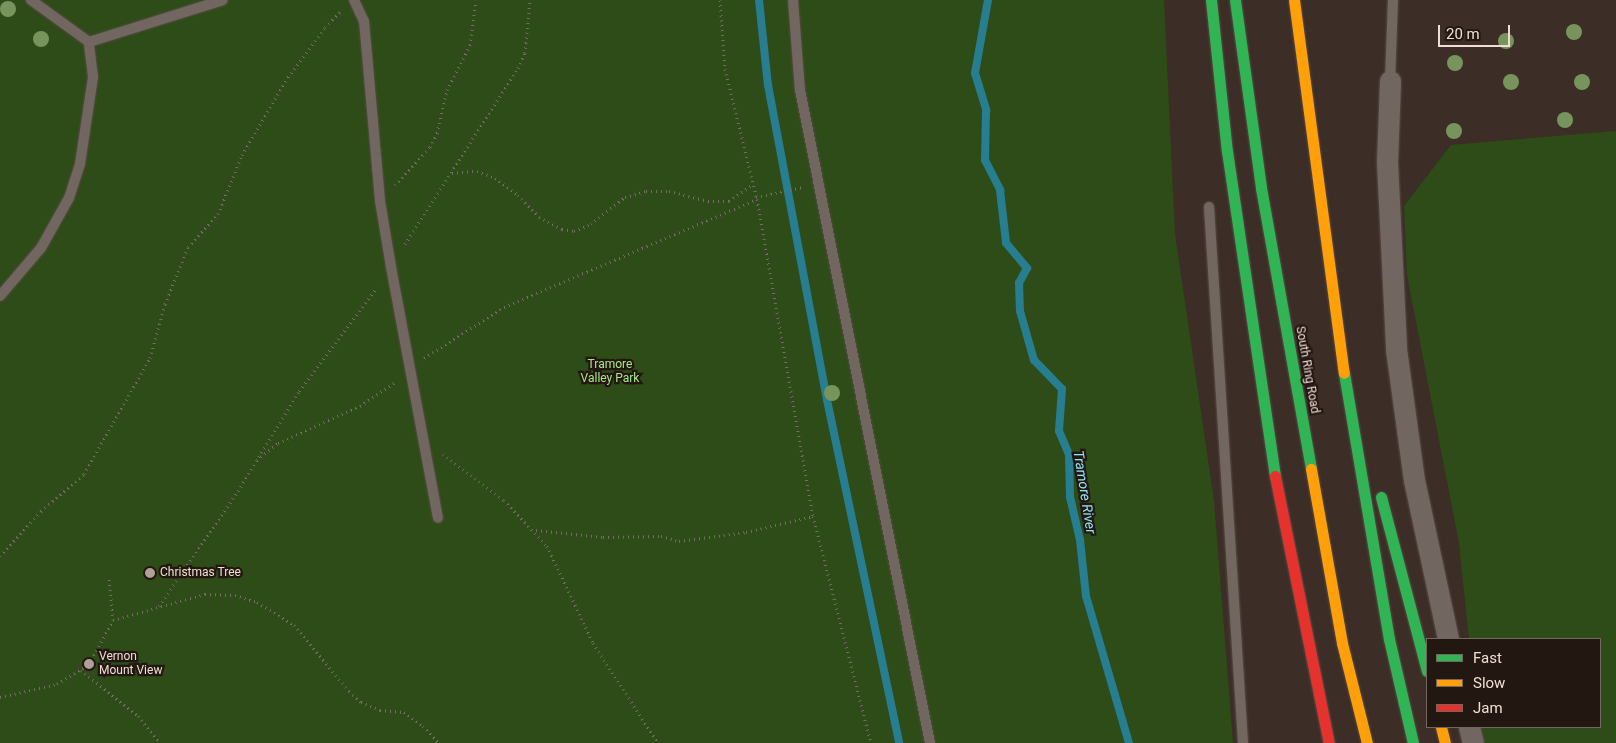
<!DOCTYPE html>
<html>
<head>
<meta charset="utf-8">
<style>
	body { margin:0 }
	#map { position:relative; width:1616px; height:743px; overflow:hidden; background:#3c2e26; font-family:Roboto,sans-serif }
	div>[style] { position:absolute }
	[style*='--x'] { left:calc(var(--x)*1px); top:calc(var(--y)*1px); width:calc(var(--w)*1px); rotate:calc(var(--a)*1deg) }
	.green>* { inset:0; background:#2e4c17 }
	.stream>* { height:8px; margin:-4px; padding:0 4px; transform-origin:4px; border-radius:4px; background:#277e90 }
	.path>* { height:3px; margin-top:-1.5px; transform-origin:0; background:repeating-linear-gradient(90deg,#766b67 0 1px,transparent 0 5px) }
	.roads { filter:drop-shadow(0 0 1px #574b44) drop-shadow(0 0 1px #574b44) }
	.lane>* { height:10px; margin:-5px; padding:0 5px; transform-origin:5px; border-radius:5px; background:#726661 }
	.street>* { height:21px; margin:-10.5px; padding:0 10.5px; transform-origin:10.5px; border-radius:10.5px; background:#726661 }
	.fast>* { height:11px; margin:-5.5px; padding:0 5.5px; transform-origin:5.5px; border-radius:5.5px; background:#30b455 }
	.slow>* { height:11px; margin:-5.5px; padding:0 5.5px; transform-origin:5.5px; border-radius:5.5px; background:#ff9f0a }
	.jam>* { height:11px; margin:-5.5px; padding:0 5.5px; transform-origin:5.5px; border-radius:5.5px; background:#e5322d }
	.trees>* { width:16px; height:16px; margin:-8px; border-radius:50%; background:#76945b }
	.dots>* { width:14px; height:14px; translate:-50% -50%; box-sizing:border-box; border:2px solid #221711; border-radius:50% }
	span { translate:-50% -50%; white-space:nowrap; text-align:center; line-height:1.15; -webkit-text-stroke:4.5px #221711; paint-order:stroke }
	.park-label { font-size:12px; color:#a6e786 }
	.street-label { font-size:12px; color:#efded6 }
	.poi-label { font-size:12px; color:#efded6 }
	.left { translate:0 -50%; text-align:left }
	.water-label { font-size:14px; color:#90e4f8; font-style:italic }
	.legend { position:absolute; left:1426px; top:638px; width:175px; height:90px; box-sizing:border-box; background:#221711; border:1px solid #746760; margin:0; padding:6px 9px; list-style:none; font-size:15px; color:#efded6 }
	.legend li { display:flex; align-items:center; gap:10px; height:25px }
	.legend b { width:25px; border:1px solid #746760 }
	.scale { position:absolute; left:1438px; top:25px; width:72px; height:22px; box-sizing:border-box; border:2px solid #efded6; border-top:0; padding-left:6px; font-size:15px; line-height:18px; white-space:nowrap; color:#efded6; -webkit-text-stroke:4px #221711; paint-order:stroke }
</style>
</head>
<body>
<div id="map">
	<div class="green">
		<div style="clip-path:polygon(0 0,1164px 0,1175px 234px,1214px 501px,1233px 743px,0 743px)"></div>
		<div style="clip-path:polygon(1616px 131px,1616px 743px,1484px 743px,1479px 727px,1600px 727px,1600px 639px,1469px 639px,1459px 543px,1407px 275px,1404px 206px,1451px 145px)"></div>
	</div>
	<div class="stream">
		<div style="--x:759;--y:0;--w:85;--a:84"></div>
		<div style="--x:768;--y:85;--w:320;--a:79.4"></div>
		<div style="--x:827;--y:400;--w:350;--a:78.1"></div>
		<div style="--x:988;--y:0;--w:74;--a:100.1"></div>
		<div style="--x:975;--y:73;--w:39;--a:73"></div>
		<div style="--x:986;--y:110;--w:50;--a:91.1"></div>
		<div style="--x:985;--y:160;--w:34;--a:63"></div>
		<div style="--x:1000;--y:190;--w:53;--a:83.5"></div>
		<div style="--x:1006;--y:243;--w:33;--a:50"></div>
		<div style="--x:1027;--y:268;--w:17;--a:118"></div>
		<div style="--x:1019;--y:283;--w:28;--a:88"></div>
		<div style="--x:1020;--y:311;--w:51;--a:74.1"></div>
		<div style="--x:1034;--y:360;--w:40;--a:46"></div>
		<div style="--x:1062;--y:389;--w:42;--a:94.1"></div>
		<div style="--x:1059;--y:431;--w:26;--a:67"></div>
		<div style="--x:1069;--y:455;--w:42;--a:88.6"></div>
		<div style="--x:1070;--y:497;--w:44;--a:76.9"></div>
		<div style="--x:1080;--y:540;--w:56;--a:83.9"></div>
		<div style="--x:1086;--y:596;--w:153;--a:73.7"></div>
	</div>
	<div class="path">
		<div style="--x:720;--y:0;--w:69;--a:85.9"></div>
		<div style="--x:725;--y:69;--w:134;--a:76.2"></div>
		<div style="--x:757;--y:199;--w:322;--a:80"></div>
		<div style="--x:813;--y:516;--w:234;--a:75.7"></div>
		<div style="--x:452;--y:173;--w:25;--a:-5"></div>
		<div style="--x:477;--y:171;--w:19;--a:21"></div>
		<div style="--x:495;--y:178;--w:29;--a:36"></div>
		<div style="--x:518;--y:195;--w:30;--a:46"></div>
		<div style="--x:539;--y:217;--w:26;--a:28"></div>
		<div style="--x:562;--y:229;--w:12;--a:9"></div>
		<div style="--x:574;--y:231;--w:18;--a:-22"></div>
		<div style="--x:591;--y:224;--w:43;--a:-38.5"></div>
		<div style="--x:625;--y:197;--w:22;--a:-16"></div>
		<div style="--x:646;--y:191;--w:23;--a:0"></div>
		<div style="--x:669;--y:191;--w:40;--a:14.4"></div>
		<div style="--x:708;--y:201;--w:21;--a:0"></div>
		<div style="--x:729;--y:201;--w:29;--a:-35"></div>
		<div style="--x:395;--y:185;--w:52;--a:-47.4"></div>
		<div style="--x:430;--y:147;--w:16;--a:-63"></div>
		<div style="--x:437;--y:133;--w:44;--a:-76.9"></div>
		<div style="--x:447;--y:90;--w:51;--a:-62.9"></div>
		<div style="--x:470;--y:45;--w:45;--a:-82.4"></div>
		<div style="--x:756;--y:197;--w:48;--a:-12"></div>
		<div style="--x:405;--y:244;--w:209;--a:-57.3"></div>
		<div style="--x:518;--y:68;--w:17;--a:-65"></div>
		<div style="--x:525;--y:53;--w:53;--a:-84.6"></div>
		<div style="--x:424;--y:358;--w:95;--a:-32.5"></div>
		<div style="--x:504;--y:307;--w:275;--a:-23.1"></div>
		<div style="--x:443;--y:454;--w:76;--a:37"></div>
		<div style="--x:504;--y:500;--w:63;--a:46.9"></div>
		<div style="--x:547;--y:546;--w:107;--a:64.6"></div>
		<div style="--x:593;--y:643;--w:119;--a:57"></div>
		<div style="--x:257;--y:460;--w:27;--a:-39"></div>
		<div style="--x:278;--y:443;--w:90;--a:-24.3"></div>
		<div style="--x:360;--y:406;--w:42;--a:-34.4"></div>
		<div style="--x:536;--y:530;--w:67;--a:6"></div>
		<div style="--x:603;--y:537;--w:58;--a:-1"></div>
		<div style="--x:661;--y:536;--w:19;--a:16"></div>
		<div style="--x:679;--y:541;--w:68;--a:-7.7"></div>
		<div style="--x:746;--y:532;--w:69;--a:-13.4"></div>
		<div style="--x:0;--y:556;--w:61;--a:-47.7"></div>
		<div style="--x:41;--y:511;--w:57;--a:-40.7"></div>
		<div style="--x:84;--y:474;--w:133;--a:-60.4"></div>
		<div style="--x:150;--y:358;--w:56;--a:-74.5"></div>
		<div style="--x:165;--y:304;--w:61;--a:-68"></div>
		<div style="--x:188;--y:247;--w:45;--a:-47.7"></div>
		<div style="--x:218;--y:214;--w:64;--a:-67.9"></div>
		<div style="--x:242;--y:155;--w:91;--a:-59.5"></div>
		<div style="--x:288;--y:77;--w:62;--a:-53.5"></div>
		<div style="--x:325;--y:27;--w:21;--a:-45"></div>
		<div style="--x:159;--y:606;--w:140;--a:-55.5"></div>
		<div style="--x:238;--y:491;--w:117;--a:-58.6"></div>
		<div style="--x:299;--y:391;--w:130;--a:-53.1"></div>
		<div style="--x:113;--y:620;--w:96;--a:-15.8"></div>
		<div style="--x:205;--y:594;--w:30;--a:2"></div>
		<div style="--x:235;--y:595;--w:23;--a:18"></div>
		<div style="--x:257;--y:602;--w:44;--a:31.9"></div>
		<div style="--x:294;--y:625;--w:86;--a:50.2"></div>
		<div style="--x:349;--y:691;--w:16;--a:43"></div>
		<div style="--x:361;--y:702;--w:21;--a:23"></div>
		<div style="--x:380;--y:710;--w:24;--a:5"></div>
		<div style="--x:404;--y:712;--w:24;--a:36"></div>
		<div style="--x:423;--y:726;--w:23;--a:47"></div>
		<div style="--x:81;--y:670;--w:73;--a:38.9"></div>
		<div style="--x:138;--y:716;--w:35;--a:51"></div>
		<div style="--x:0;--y:697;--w:58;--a:-12.8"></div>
		<div style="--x:57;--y:684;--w:38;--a:-32"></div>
		<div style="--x:89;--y:664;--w:50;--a:-61.4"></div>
		<div style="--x:113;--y:620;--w:42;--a:-95.4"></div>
	</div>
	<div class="roads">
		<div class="lane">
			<div style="--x:354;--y:0;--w:23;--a:65"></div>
			<div style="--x:364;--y:21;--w:181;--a:84.9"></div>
			<div style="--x:380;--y:201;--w:67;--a:80.5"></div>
			<div style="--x:391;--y:267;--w:255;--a:79.4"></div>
			<div style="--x:793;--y:0;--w:90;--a:85.6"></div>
			<div style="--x:800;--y:90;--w:666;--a:78.74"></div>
			<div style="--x:89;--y:42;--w:140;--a:-17.4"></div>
			<div style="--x:1390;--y:81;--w:81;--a:-87.9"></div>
			<div style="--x:1209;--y:207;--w:537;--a:86.37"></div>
			<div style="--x:0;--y:296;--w:63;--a:-49.5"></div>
			<div style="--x:41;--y:248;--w:57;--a:-60.8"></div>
			<div style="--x:69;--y:198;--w:36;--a:-72"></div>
			<div style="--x:80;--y:164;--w:88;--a:-81.5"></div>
			<div style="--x:93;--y:77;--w:35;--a:-97"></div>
			<div style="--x:89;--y:42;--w:72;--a:-144.1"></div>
		</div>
		<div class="street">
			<div style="--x:1390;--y:81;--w:81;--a:92.1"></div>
			<div style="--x:1387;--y:162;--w:187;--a:87.2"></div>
			<div style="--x:1396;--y:349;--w:132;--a:82.2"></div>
			<div style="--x:1414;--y:480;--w:163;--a:77.9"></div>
			<div style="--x:1469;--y:727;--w:16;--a:76"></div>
		</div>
		<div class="fast">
			<div style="--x:1211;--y:0;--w:152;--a:84"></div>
			<div style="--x:1227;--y:151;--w:329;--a:81.6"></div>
			<div style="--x:1235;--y:0;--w:190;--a:82.1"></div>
			<div style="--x:1261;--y:188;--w:285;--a:79.9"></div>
			<div style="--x:1344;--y:373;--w:270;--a:80.4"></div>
			<div style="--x:1389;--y:639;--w:107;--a:77"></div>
			<div style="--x:1381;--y:497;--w:180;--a:75.2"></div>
		</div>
		<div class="slow">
			<div style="--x:1294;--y:0;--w:376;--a:82.4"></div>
			<div style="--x:1311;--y:469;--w:177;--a:79.9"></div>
			<div style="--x:1342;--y:643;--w:103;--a:76"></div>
			<div style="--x:1441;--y:727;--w:16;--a:76"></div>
		</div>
		<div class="jam">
			<div style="--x:1275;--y:476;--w:272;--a:78.6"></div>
		</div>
	</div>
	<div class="trees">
		<div style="left:8px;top:9px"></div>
		<div style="left:1574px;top:32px"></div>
		<div style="left:41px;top:39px"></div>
		<div style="left:1506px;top:41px"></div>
		<div style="left:1455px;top:63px"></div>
		<div style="left:1511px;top:82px"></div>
		<div style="left:1582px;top:82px"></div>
		<div style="left:1565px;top:120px"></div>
		<div style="left:1454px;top:131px"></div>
		<div style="left:832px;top:393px"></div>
	</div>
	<div class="dots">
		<div style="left:150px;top:573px;background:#b0a098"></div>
		<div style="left:89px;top:664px;background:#b0a098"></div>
	</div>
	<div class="park-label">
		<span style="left:610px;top:372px">Tramore<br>Valley Park</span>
	</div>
	<div class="street-label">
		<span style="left:1307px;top:370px;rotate:80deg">South Ring Road</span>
	</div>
	<div class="poi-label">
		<span class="left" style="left:160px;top:573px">Christmas Tree</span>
		<span class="left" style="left:99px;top:664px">Vernon<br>Mount View</span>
	</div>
	<div class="water-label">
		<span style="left:1085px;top:492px;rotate:81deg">Tramore River</span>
	</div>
	<ul class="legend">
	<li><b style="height:6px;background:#30b455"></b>Fast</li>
	<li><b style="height:6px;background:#ff9f0a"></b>Slow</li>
	<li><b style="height:6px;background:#e5322d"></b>Jam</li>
	</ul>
	<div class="scale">20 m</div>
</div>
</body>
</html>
